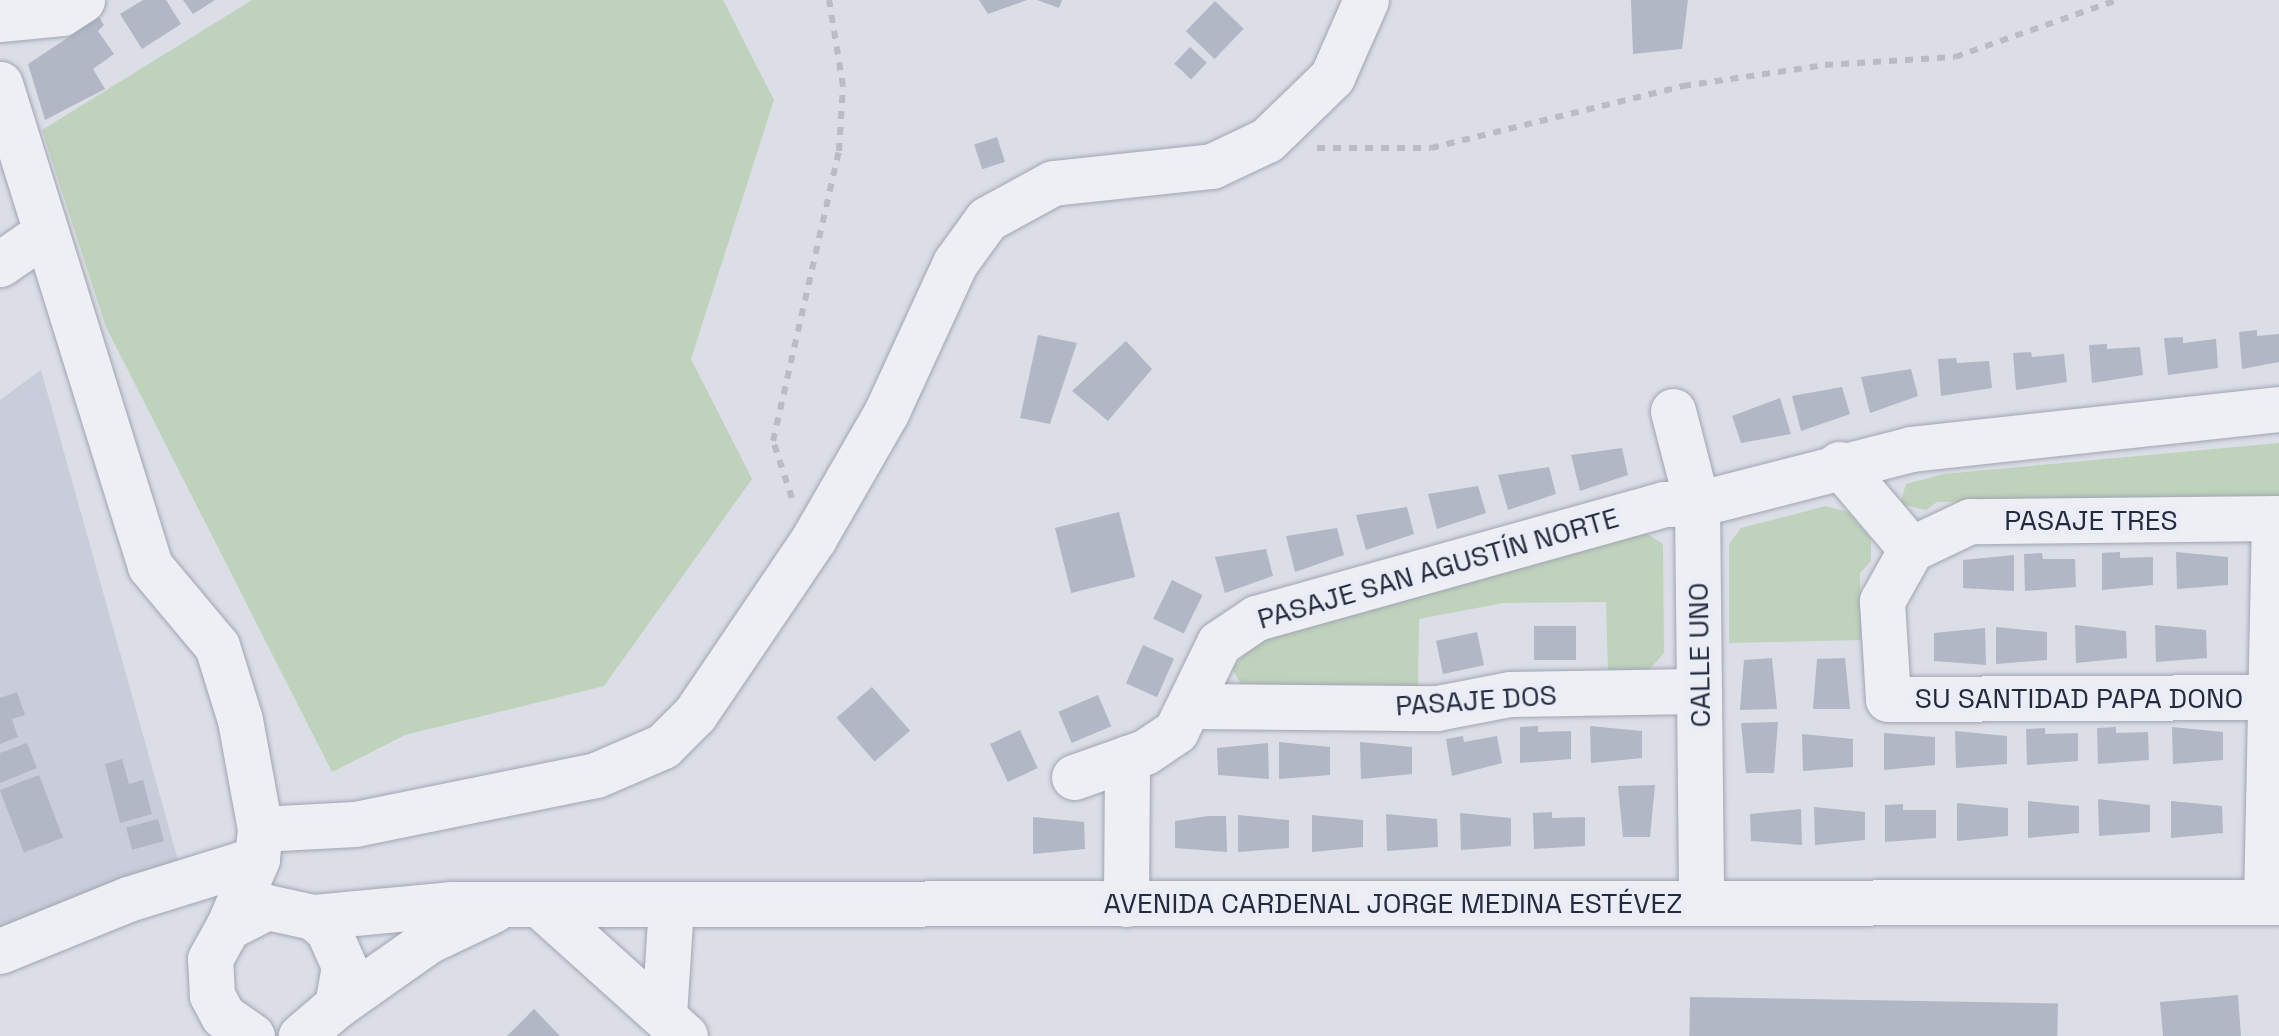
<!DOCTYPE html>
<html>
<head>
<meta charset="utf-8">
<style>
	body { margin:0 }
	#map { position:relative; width:2279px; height:1036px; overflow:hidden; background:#dbdee7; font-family:"Space Grotesk",sans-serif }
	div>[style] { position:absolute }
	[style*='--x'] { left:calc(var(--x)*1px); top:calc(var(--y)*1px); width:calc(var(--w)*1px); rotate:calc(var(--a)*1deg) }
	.built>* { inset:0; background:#c8cdd9 }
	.green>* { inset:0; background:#bfd2bb }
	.building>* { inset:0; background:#b1b7c4; transform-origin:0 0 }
	.path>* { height:6px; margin-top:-3px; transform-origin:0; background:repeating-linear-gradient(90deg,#b9bcc5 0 8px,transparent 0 16px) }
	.roads { filter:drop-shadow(0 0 2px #a0a5b1) drop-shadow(0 0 2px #a0a5b1) }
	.minor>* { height:45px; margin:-22.5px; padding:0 22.5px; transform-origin:22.5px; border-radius:22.5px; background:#eeeff5 }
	span { translate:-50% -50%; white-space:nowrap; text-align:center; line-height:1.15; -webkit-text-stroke:10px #eaedf5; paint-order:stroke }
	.street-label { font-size:28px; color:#242b3e }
</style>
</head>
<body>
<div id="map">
	<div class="built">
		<div style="clip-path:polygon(41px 370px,178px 860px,0 933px,0 400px)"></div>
	</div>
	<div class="green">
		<div style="clip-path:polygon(252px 0,723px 0,774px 100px,691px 359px,752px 479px,604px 686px,405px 735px,332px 772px,106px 327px,42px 130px)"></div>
		<div style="clip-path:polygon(2279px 443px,2279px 498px,1937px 502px,1926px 510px,1900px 504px,1906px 484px,1944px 474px)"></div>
		<div style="clip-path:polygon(1826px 506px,1848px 512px,1871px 539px,1871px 561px,1860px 573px,1861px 640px,1729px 643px,1729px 544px,1741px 528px)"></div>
		<div style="clip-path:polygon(1646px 533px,1663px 544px,1664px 653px,1649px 670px,1608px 671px,1606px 602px,1503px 603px,1419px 619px,1418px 686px,1243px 687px,1232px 669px,1255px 642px)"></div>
	</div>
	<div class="building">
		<div style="clip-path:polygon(143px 0,166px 0,181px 24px,142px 49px,120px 14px)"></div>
		<div style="clip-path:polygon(183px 0,215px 0,193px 14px)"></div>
		<div style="clip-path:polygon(979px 0,1027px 0,988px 14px)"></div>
		<div style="clip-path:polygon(1037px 0,1062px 0,1059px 8px)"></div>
		<div style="clip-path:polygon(1631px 0,1688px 0,1682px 49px,1633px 54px)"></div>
		<div style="left:1215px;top:1px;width:40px;height:42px;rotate:44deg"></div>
		<div style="clip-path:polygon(99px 17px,104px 25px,98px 31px,114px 54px,93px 69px,105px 89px,45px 120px,28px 64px)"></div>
		<div style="left:1190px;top:47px;width:23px;height:23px;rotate:43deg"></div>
		<div style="left:997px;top:137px;width:26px;height:24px;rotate:72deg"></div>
		<div style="clip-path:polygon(2257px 330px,2257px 336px,2279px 334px,2279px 362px,2242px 369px,2239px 332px)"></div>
		<div style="clip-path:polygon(1038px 335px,1077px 343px,1050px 424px,1020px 418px)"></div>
		<div style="clip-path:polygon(2183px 337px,2183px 343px,2216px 339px,2218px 368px,2168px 375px,2164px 338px)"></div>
		<div style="clip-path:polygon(1126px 341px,1152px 369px,1108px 421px,1072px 391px)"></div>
		<div style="clip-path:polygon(2107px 344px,2107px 349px,2140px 347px,2143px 375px,2092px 383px,2089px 345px)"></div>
		<div style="clip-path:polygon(2031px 352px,2032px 357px,2064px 354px,2067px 382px,2016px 390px,2013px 353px)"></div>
		<div style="clip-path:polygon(1956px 358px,1957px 363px,1989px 361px,1992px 388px,1941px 396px,1938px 359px)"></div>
		<div style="clip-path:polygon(1911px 369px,1918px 396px,1870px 413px,1861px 377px)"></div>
		<div style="clip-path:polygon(1842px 387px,1850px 414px,1801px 431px,1792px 396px)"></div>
		<div style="clip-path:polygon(1780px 398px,1791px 434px,1741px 443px,1732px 416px)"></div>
		<div style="clip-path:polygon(1622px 448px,1628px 475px,1580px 491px,1571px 455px)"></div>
		<div style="clip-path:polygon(1549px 467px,1556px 494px,1508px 510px,1498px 475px)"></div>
		<div style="clip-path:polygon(1478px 486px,1486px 513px,1437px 529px,1428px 494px)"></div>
		<div style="clip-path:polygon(1407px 507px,1414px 534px,1366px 550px,1356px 515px)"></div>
		<div style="left:1119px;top:512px;width:67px;height:66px;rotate:76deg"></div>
		<div style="clip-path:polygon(1337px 528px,1344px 555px,1295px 572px,1286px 536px)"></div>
		<div style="clip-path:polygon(1266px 549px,1273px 576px,1225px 593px,1215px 557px)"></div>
		<div style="clip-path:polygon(2120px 552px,2120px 558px,2153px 557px,2153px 585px,2102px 590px,2102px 553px)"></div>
		<div style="clip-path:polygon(2176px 552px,2228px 557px,2228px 585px,2177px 589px)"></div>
		<div style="clip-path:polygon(2042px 553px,2043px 559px,2075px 559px,2076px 587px,2025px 591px,2024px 554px)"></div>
		<div style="clip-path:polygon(2014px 555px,2014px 591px,1963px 588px,1963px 560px)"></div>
		<div style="left:1172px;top:580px;width:34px;height:43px;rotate:26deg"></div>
		<div style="clip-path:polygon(2075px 625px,2126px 631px,2127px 658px,2076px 663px)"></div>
		<div style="clip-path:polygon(2155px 625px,2206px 630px,2207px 658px,2156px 662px)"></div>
		<div style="left:1534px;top:626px;width:42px;height:34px"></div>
		<div style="clip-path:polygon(1996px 627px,2047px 632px,2047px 660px,1996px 664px)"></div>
		<div style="clip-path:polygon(1985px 628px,1986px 665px,1934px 661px,1934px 633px)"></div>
		<div style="left:1477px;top:632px;width:34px;height:42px;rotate:78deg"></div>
		<div style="left:1143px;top:645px;width:34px;height:42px;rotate:24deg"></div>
		<div style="clip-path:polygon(1772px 658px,1777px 709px,1740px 710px,1744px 660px)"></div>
		<div style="clip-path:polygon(1845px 658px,1850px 709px,1813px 709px,1817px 659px)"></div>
		<div style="left:872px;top:687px;width:58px;height:47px;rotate:49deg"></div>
		<div style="clip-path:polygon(17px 692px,25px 715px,12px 719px,18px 737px,0 744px,0 698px)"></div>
		<div style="left:1098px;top:695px;width:34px;height:43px;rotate:67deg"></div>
		<div style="clip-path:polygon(1778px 722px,1774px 773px,1746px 773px,1741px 723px)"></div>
		<div style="clip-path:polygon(1538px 726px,1538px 732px,1571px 731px,1571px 759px,1520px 763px,1520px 727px)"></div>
		<div style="clip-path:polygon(1590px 726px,1642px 731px,1642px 758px,1591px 763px)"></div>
		<div style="clip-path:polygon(2116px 727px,2116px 733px,2148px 732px,2149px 760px,2098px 764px,2097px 728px)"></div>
		<div style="clip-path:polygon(2172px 727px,2223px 732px,2223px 760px,2173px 764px)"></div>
		<div style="clip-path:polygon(2045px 728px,2045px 734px,2078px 733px,2078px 761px,2027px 765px,2026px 729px)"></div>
		<div style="left:1020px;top:730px;width:42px;height:33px;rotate:65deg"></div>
		<div style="clip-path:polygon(1955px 731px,2007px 736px,2007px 764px,1956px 768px)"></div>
		<div style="clip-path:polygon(1884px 733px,1935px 737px,1935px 765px,1884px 770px)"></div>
		<div style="clip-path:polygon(1802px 734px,1853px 739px,1853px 767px,1803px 771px)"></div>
		<div style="clip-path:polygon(1463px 736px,1464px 742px,1497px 736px,1502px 763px,1452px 776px,1446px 739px)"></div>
		<div style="clip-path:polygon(1279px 742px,1330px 747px,1330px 775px,1279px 779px)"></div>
		<div style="clip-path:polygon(1360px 742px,1412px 747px,1412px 774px,1361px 779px)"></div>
		<div style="clip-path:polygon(27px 743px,37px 768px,0 783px,0 753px)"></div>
		<div style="clip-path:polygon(1268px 743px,1269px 779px,1218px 775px,1217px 748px)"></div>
		<div style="clip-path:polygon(122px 759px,129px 784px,143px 780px,152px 814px,120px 823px,105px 764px)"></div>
		<div style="left:39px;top:775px;width:67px;height:42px;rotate:69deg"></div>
		<div style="clip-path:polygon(1655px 785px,1650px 837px,1623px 837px,1618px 786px)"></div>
		<div style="clip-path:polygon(2098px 799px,2150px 805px,2150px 832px,2099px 836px)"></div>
		<div style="clip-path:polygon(2028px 801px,2079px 806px,2079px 833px,2028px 838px)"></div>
		<div style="clip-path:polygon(2171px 801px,2222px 806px,2223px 833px,2171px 838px)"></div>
		<div style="clip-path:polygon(1957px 803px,2008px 808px,2008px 836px,1957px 841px)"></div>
		<div style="clip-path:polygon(1903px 804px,1903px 810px,1936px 810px,1936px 838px,1885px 842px,1885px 805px)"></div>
		<div style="clip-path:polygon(1814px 807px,1865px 812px,1865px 840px,1815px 845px)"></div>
		<div style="clip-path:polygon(1801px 809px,1802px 845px,1751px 841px,1750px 814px)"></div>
		<div style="clip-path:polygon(1552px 812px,1552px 818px,1585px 817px,1585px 846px,1534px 849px,1533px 813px)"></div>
		<div style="clip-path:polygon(1460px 813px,1511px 818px,1511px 846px,1461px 850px)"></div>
		<div style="clip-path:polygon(1386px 814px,1437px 819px,1438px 847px,1387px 851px)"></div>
		<div style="clip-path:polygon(1238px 815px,1289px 820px,1289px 848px,1238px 852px)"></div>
		<div style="clip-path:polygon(1312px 815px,1363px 820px,1363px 847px,1312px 852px)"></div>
		<div style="clip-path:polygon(1208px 816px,1226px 816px,1227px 852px,1175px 848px,1175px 821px)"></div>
		<div style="clip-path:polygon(1033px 817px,1084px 822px,1085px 849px,1033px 854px)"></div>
		<div style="left:158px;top:819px;width:23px;height:33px;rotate:75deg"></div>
		<div style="clip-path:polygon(2238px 995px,2241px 1036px,2163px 1036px,2160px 1002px)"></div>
		<div style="left:1690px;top:997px;width:368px;height:39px;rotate:1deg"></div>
		<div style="clip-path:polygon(534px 1009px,560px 1036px,507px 1036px)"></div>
	</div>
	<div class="path">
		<div style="--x:1317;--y:148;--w:114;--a:0"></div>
		<div style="--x:1431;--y:148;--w:260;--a:-13.8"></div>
		<div style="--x:1683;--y:86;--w:144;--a:-8.4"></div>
		<div style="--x:1825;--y:65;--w:130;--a:-3.5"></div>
		<div style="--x:1955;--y:57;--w:172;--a:-19.4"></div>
		<div style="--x:792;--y:498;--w:60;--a:-108.4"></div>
		<div style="--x:773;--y:441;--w:297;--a:-77.2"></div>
		<div style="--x:839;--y:151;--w:65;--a:-86.5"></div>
		<div style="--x:843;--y:86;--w:87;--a:-99.2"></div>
	</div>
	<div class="roads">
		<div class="minor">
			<div style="--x:0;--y:19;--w:62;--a:-5.5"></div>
			<div style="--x:62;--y:13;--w:24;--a:-33"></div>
			<div style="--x:0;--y:84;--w:505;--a:72.71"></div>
			<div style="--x:150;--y:566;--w:104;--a:50.1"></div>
			<div style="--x:217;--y:646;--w:77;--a:72.7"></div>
			<div style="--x:240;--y:720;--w:111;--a:79.6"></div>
			<div style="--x:260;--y:829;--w:30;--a:96"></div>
			<div style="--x:257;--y:859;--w:74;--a:113.1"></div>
			<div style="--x:0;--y:264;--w:55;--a:-34.6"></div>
			<div style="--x:1673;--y:411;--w:96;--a:75.5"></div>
			<div style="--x:1697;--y:504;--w:399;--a:89.4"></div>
			<div style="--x:1839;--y:464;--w:111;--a:49.7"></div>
			<div style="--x:2279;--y:518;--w:309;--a:179.4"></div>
			<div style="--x:1970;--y:521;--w:65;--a:154.6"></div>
			<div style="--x:1911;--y:549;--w:60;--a:119.1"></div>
			<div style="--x:1882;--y:601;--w:98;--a:86.5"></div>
			<div style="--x:1888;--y:699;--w:391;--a:-0.3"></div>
			<div style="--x:1193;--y:706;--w:244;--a:0.5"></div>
			<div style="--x:1437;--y:708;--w:74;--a:-10.9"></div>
			<div style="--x:1510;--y:694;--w:189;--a:-0.9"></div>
			<div style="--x:1074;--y:777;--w:75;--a:-19.4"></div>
			<div style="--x:1145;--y:752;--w:37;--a:-34"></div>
			<div style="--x:1176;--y:731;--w:98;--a:-64"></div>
			<div style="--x:1219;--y:643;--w:45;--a:-34"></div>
			<div style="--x:1256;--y:618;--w:424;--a:-15.6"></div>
			<div style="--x:1664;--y:504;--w:33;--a:0"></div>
			<div style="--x:1697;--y:504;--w:221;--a:-14.4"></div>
			<div style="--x:1911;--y:449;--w:370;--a:-6.2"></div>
			<div style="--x:260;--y:829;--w:95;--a:-3"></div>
			<div style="--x:355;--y:824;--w:246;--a:-11.5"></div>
			<div style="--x:596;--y:775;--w:73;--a:-23.4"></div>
			<div style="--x:663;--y:746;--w:45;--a:-45"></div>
			<div style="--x:695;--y:714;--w:212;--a:-55.9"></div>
			<div style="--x:814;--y:538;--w:144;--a:-60.1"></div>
			<div style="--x:886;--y:413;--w:165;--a:-65.3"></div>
			<div style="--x:955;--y:263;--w:54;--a:-54"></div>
			<div style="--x:987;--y:219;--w:75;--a:-28.6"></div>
			<div style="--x:1053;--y:183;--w:160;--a:-6.1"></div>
			<div style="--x:1212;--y:166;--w:61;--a:-25.3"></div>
			<div style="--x:1267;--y:140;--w:91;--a:-44.1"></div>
			<div style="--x:1332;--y:77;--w:84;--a:-66.2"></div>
			<div style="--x:2266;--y:902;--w:384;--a:-88.8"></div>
			<div style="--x:1126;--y:904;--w:146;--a:-89.6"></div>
			<div style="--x:543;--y:908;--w:191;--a:42"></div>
			<div style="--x:313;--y:917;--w:139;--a:-5.4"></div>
			<div style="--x:451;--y:904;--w:1828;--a:-0.06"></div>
			<div style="--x:0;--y:951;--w:138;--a:-22.1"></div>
			<div style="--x:128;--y:899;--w:135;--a:-17.2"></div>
			<div style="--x:337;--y:1005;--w:111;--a:-35.1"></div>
			<div style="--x:428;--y:941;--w:72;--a:-25.5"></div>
			<div style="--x:664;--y:1014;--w:109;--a:-86.3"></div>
			<div style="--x:252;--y:1036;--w:35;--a:-145"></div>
			<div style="--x:223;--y:1016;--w:24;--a:-118"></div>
			<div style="--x:212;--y:995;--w:36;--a:-93"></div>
			<div style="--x:210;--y:959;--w:37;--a:-61"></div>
			<div style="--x:228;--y:927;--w:44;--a:-27.1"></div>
			<div style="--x:267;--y:907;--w:47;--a:12.3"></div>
			<div style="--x:313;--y:917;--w:20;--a:41"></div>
			<div style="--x:328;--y:930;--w:39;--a:66"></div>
			<div style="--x:344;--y:966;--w:40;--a:100"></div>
			<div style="--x:337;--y:1005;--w:48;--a:139.3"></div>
		</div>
	</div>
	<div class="street-label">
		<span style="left:2091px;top:520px">PASAJE TRES</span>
		<span style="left:1438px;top:568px;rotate:-16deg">PASAJE SAN AGUSTÍN NORTE</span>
		<span style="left:1699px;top:655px;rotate:-91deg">CALLE UNO</span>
		<span style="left:2079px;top:698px">SU SANTIDAD PAPA DONO</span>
		<span style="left:1476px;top:700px;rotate:-4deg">PASAJE DOS</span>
		<span style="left:1393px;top:903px">AVENIDA CARDENAL JORGE MEDINA ESTÉVEZ</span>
	</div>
</div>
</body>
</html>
